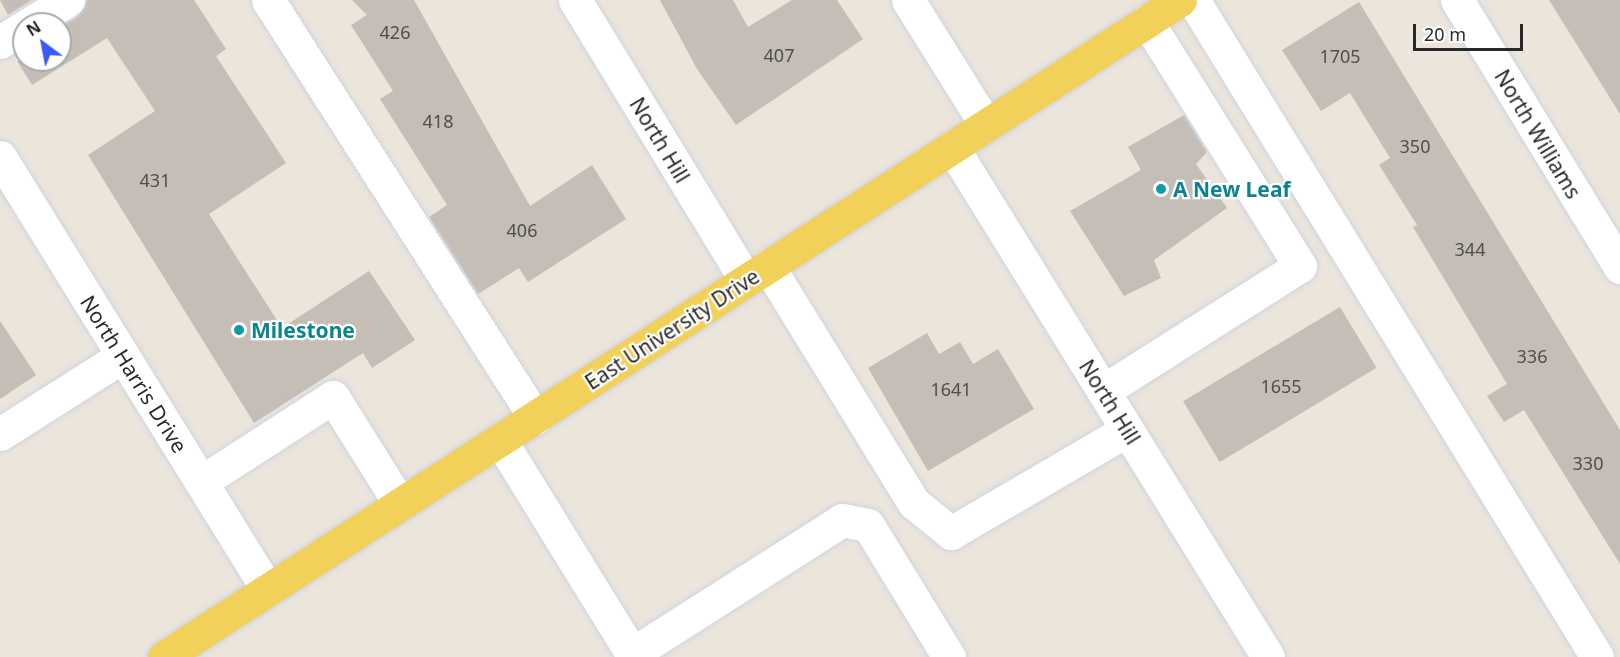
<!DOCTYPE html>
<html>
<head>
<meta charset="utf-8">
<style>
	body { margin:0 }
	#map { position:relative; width:1620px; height:657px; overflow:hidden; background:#ebe5db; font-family:"Noto Sans",sans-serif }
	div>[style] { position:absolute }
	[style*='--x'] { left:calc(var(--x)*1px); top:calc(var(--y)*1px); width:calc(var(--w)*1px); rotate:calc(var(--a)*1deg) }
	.building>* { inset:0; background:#c4beb7; transform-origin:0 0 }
	.roads { filter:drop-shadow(0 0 2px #d0d3e2) drop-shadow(0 0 2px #d0d3e2) }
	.minor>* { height:33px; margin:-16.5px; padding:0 16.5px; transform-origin:16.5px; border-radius:16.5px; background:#fff }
	.major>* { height:33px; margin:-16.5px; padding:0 16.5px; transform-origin:16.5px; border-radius:16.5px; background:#f1d15a }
	.dots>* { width:16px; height:16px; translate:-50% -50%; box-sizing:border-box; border:3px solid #fff; border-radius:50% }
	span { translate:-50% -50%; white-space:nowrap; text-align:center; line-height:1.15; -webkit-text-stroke:4.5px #fff; paint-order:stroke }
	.number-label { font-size:18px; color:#504e4c }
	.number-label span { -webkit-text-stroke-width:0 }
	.street-label { font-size:21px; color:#292929 }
	.culture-label { font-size:21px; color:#0d838f; font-weight:700 }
	.left { translate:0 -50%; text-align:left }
	.north { position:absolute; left:12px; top:12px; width:60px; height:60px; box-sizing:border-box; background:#fff; border:2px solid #a9a9a9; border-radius:50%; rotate:328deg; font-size:16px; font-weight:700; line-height:24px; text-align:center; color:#292929 }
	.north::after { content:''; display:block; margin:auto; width:21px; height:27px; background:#3959fa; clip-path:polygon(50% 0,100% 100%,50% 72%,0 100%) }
	.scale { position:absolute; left:1413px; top:24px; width:110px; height:27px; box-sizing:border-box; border:3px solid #292929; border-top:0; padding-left:8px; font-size:18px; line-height:21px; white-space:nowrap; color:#292929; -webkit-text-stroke:4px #fff; paint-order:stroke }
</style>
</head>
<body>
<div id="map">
	<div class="building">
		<div style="clip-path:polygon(0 0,32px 0,8px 15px)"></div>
		<div style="clip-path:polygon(87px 0,194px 0,226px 49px,216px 56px,286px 163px,209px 214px,282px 328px,369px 271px,415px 340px,372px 368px,363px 353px,254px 423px,88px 155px,155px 111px,107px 38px,32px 85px,17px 61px,60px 60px,60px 27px,78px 16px)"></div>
		<div style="clip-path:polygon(352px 0,414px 0,530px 206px,592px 165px,626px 219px,528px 282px,519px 268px,478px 294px,429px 217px,447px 205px,380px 99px,393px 91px,351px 25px,367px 15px)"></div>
		<div style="clip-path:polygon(660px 0,733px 0,748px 27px,792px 0,837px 0,863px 39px,736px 125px,697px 69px)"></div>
		<div style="clip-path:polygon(1549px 0,1620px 0,1620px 114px)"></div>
		<div style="clip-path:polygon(1359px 2px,1620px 430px,1620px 564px,1524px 410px,1504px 422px,1487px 396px,1507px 384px,1413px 227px,1417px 225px,1379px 165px,1390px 158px,1350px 93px,1321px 111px,1282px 50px)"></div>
		<div style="clip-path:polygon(1184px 115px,1207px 152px,1196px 164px,1227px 208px,1154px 260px,1161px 278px,1124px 296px,1070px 211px,1141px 170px,1128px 147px)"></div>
		<div style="left:1340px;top:307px;width:71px;height:183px;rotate:59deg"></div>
		<div style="clip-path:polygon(0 321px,36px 375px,0 399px)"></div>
		<div style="clip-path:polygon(927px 333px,939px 354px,960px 342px,973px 364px,998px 349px,1034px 409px,928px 471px,868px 368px)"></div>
	</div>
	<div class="roads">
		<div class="minor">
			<div style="--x:268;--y:0;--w:496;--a:57.4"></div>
			<div style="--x:575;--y:0;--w:328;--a:58.6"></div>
			<div style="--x:908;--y:0;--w:147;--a:58"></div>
			<div style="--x:1193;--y:0;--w:771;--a:58.41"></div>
			<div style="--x:1457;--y:0;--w:313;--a:58.6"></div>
			<div style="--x:29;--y:24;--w:46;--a:-31.6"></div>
			<div style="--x:0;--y:42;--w:28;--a:-32"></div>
			<div style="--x:952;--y:147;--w:600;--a:58.22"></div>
			<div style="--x:0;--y:157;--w:509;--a:58.25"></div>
			<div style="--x:768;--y:266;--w:278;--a:58.4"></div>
			<div style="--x:914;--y:503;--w:48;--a:39"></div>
			<div style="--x:951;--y:533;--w:204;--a:-30.3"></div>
			<div style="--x:1103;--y:391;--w:233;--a:-32.4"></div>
			<div style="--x:1300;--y:266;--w:289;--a:-122"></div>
			<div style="--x:0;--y:434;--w:146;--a:-32.4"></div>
			<div style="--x:500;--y:440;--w:255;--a:58.3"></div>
			<div style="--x:201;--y:482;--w:157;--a:-32.8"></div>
			<div style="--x:333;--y:397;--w:126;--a:57.9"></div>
			<div style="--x:632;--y:654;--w:249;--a:-32.5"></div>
			<div style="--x:842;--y:520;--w:26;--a:11"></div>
			<div style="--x:868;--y:525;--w:155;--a:58.5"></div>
		</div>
		<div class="major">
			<div style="--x:164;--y:657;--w:1210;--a:-32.89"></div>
		</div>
	</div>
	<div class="dots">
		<div style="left:1161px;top:189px;background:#0f9aa8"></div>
		<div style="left:239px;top:330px;background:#0f9aa8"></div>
	</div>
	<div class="number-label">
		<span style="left:395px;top:32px">426</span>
		<span style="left:779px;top:55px">407</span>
		<span style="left:1340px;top:56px">1705</span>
		<span style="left:438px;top:121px">418</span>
		<span style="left:1415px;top:146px">350</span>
		<span style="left:155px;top:180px">431</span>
		<span style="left:522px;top:230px">406</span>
		<span style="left:1470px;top:249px">344</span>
		<span style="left:1532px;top:356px">336</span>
		<span style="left:1281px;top:386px">1655</span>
		<span style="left:951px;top:389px">1641</span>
		<span style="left:1588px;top:463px">330</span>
	</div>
	<div class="street-label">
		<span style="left:1538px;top:134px;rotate:59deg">North Williams</span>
		<span style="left:660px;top:140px;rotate:59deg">North Hill</span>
		<span style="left:672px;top:329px;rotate:-33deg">East University Drive</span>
		<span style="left:134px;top:374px;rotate:58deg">North Harris Drive</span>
		<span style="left:1110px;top:402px;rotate:58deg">North Hill</span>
	</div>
	<div class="culture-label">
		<span class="left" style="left:1173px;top:189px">A New Leaf</span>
		<span class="left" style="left:251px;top:330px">Milestone</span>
	</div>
	<div class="north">N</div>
	<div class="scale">20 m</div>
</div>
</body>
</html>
